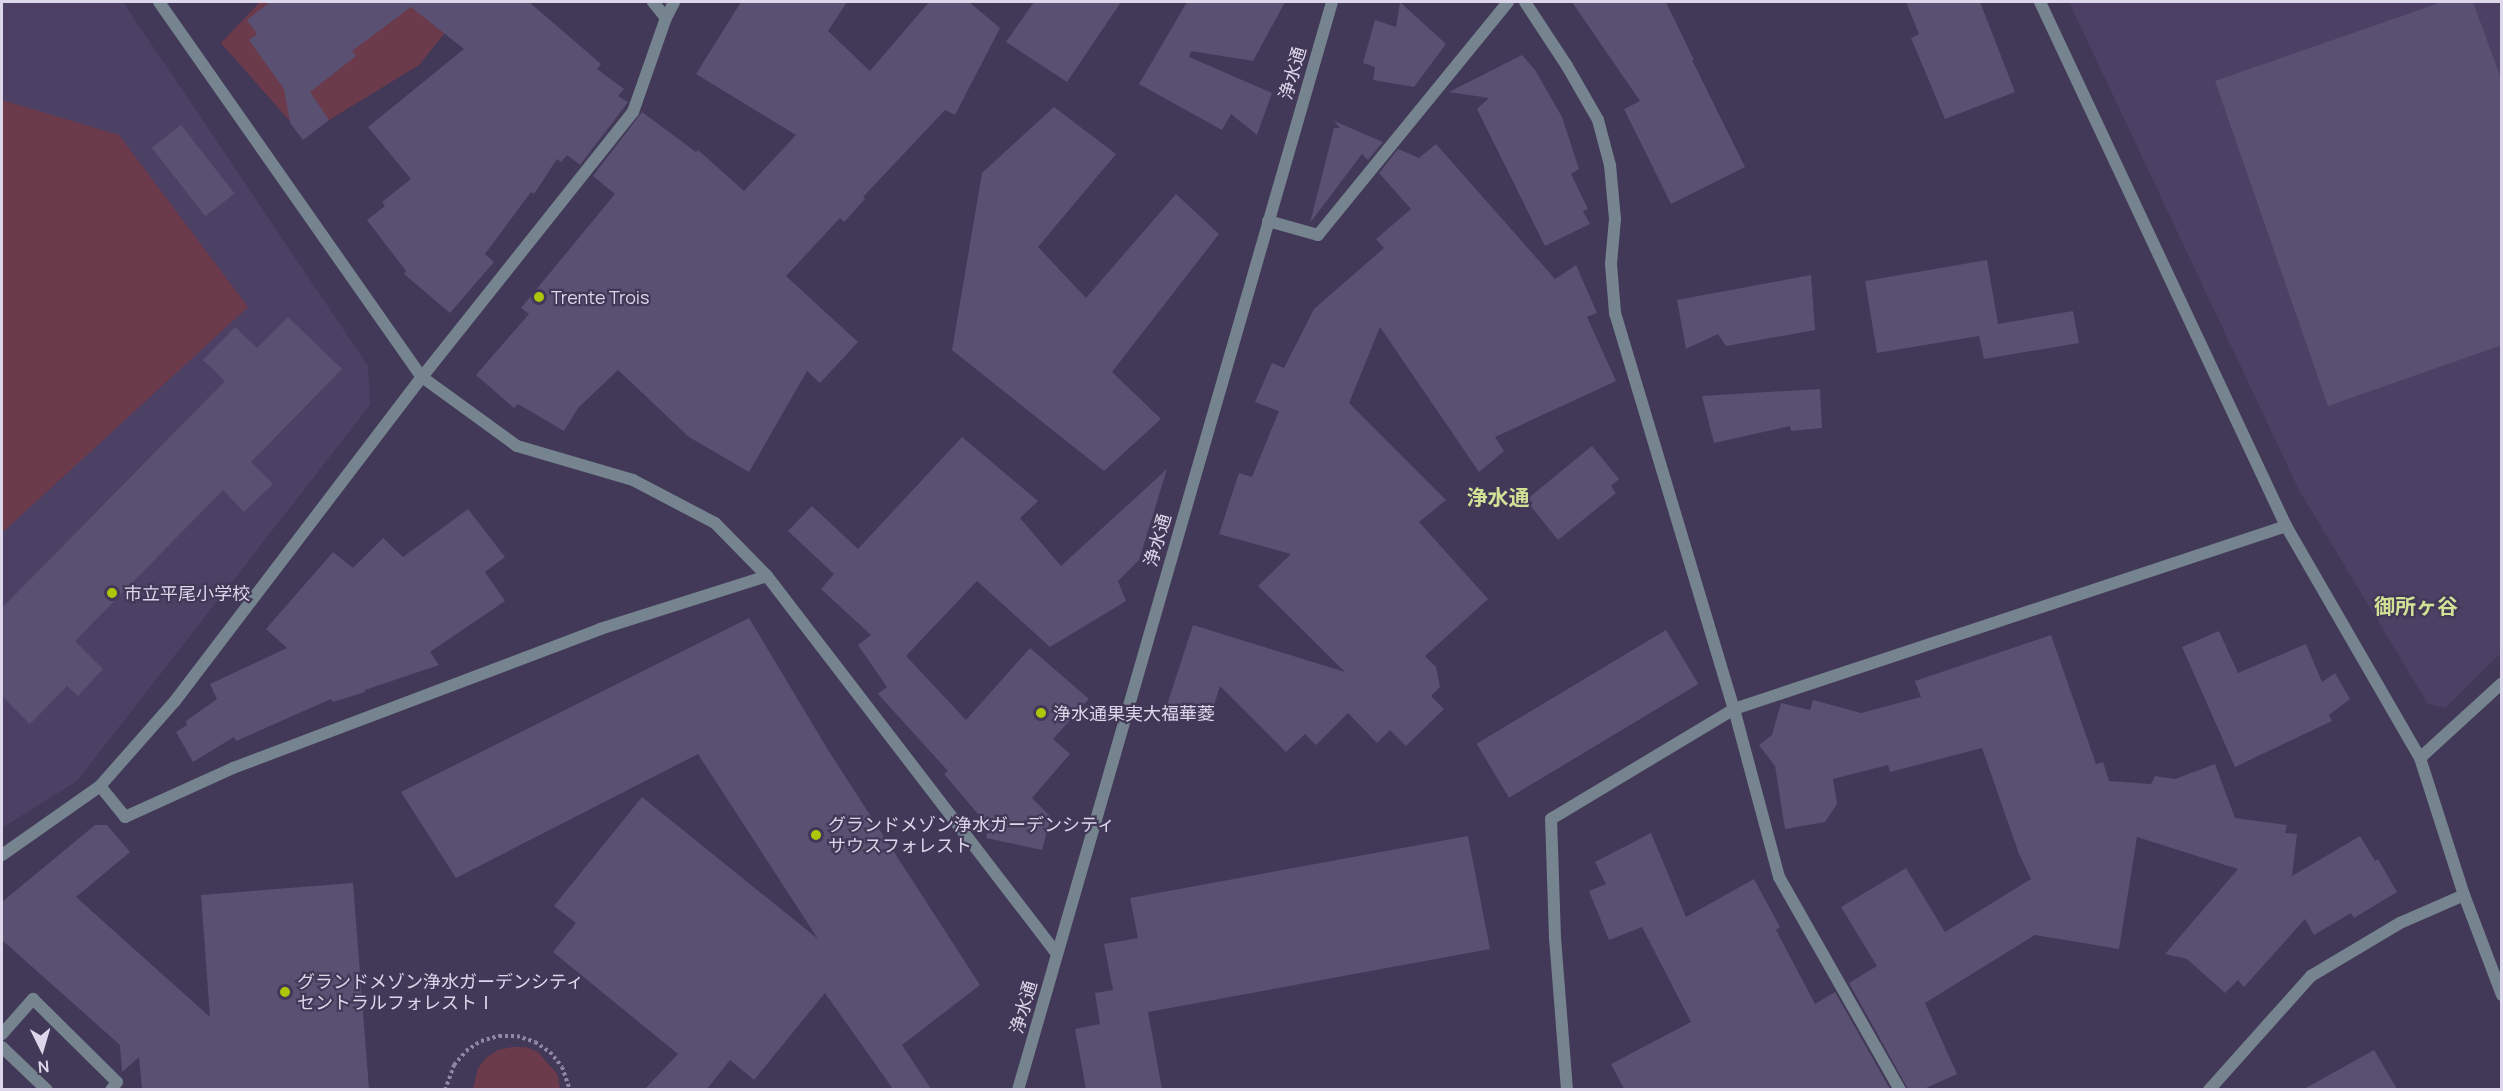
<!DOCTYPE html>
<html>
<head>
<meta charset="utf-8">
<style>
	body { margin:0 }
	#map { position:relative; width:2503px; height:1091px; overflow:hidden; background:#423857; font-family:Manrope,"Noto Sans JP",sans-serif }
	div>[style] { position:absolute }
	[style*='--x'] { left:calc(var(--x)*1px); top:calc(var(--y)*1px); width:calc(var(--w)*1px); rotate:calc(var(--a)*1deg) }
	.built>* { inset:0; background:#4c4065 }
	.green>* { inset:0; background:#6b3a4b }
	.building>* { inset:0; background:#5a5072; transform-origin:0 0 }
	.path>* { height:4px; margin-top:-2px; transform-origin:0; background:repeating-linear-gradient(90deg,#8f87a0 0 3px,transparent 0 6px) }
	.service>* { height:12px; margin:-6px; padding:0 6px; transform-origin:6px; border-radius:6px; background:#75848f }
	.minor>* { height:12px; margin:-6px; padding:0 6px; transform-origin:6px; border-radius:6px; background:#75848f }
	.tertiary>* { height:12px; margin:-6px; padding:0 6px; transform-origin:6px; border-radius:6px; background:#75848f }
	.dots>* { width:16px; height:16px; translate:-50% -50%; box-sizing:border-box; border:3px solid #423857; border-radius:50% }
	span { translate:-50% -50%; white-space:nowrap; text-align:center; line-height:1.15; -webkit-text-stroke:4.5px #423857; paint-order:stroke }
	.street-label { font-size:18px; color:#dcd7ea }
	.poi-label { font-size:18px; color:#dcd7ea }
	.left { translate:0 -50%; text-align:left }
	.quarter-label { font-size:21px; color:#d1e195; font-weight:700 }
	.frame { position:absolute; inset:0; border:3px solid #dcd7ea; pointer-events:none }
	.north { position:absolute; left:12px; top:1019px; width:60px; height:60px; -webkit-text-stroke:4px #423857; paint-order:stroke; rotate:175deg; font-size:16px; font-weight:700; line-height:24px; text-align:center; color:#dcd7ea }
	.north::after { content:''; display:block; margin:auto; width:21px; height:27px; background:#dcd7ea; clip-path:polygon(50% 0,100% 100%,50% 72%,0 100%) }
</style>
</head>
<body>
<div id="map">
	<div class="built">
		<div style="clip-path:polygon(2px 2px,123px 2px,368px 366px,370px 405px,77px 781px,2px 828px)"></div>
		<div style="clip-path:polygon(2069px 2px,2501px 2px,2501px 653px,2445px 708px,2428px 704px,2299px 490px)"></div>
	</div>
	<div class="green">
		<div style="clip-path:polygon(260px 2px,470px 2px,419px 65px,303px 136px,221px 43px)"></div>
		<div style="clip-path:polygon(2px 100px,119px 135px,248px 307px,2px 533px)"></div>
		<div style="clip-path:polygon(512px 1047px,526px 1047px,538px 1052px,558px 1075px,560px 1089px,473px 1089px,478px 1068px,487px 1057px,498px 1050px)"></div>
	</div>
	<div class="building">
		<div style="clip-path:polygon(270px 2px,529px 2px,601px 64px,597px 69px,624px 89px,618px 96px,628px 102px,580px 165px,567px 155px,561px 162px,557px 159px,534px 194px,531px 192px,485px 254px,494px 262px,450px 313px,404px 274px,406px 271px,367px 220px,385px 206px,382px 202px,411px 179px,368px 127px,464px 49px,411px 7px,352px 51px,356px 56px,310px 92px,329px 120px,303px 140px,290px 123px,284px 89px,249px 40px,257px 34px,247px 20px)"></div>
		<div style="clip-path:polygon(741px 2px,847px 2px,828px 31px,870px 71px,929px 2px,969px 2px,1000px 28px,955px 115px,945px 110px,863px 197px,865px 199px,844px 222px,840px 218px,786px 276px,858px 342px,820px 383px,807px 371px,749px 472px,689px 437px,618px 370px,578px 408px,564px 431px,518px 404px,514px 408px,476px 375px,529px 314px,521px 308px,615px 194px,593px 176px,642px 112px,696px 152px,698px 150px,744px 191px,796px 135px,696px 74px)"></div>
		<div style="clip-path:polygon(1034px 2px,1121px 2px,1067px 82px,1006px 42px)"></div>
		<div style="clip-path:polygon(1187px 2px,1285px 2px,1253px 61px,1191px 51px,1189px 57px,1272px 93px,1257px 135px,1231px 114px,1222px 130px,1139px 84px)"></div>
		<div style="clip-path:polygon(1400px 2px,1446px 44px,1414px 87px,1373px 80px,1375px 67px,1363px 63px,1375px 20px,1396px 27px)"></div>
		<div style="clip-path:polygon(1572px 2px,1666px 2px,1694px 60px,1692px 60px,1745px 167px,1671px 204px,1624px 109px,1640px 101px)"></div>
		<div style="clip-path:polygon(1906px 2px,1980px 2px,2015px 92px,1945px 119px,1911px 38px,1919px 34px)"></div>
		<div style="clip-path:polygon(2442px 2px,2473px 2px,2502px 81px,2502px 345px,2328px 406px,2215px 81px)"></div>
		<div style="clip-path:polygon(1522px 55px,1535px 70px,1562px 117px,1579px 169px,1571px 174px,1588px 209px,1583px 211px,1590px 224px,1545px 246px,1477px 109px,1489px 98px,1449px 92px)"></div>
		<div style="clip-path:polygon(1054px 107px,1116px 154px,1038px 247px,1086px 298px,1176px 194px,1219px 234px,1112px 372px,1161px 419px,1104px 471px,952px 350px,982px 173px)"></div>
		<div style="clip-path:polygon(1334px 121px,1383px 142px,1368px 160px,1362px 154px,1310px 223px,1334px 128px,1340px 128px)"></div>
		<div style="left:181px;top:125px;width:87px;height:37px;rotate:52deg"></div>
		<div style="clip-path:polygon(1436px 144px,1555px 279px,1576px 265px,1597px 313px,1587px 317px,1616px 381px,1495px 437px,1504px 451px,1479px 472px,1380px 327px,1349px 403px,1446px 500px,1419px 522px,1488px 599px,1425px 656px,1436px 667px,1440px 687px,1431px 696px,1444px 709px,1406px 746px,1390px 730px,1377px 743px,1348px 713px,1316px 745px,1305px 734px,1286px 752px,1220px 686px,1210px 718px,1167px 705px,1193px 625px,1345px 672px,1258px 586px,1291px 554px,1219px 534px,1239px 473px,1252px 477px,1279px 411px,1255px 402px,1272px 363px,1284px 368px,1314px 309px,1384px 248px,1376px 239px,1411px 209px,1379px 173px,1398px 149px,1419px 158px)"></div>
		<div style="clip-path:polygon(1987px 260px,1998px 324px,2073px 311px,2079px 343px,1984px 359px,1979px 336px,1877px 353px,1865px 281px)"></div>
		<div style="clip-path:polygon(1811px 275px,1815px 330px,1726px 346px,1718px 334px,1686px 349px,1677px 300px)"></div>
		<div style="clip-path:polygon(288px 317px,342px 369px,251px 462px,273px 484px,244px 512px,223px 490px,75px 641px,103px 669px,78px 696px,67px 686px,30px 724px,2px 696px,2px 608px,225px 381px,203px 360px,235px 327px,257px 348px)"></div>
		<div style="clip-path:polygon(1820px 389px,1822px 428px,1791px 431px,1790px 426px,1714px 443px,1702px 396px)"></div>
		<div style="clip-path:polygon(962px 437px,1038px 501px,1020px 518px,1061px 566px,1167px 469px,1139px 560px,1118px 581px,1126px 601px,1050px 647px,977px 581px,906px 656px,966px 720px,1030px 648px,1089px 699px,1053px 739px,1070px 754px,1032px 798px,1051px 817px,1042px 850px,986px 838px,989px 827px,944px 774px,948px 771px,878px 694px,887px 687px,858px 645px,871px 635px,821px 589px,834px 574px,788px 531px,812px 506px,858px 549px)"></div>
		<div style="clip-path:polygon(1592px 446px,1619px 479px,1611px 486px,1616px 493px,1558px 540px,1526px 500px)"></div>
		<div style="clip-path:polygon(468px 509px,505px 557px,485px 572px,505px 601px,430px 652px,439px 665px,365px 690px,365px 692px,333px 702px,331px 699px,236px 741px,234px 737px,193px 762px,176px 732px,187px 725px,186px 721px,217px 699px,210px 684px,287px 648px,266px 629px,333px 552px,353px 568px,383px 538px,403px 557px)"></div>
		<div style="clip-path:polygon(749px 618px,828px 750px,980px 985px,902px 1045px,931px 1089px,893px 1089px,825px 993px,754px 1080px,730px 1060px,707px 1089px,645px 1089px,678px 1054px,553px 952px,576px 923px,554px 906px,642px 797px,818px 939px,698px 754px,456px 878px,401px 792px)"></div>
		<div style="left:1666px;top:630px;width:63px;height:221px;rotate:59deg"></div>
		<div style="clip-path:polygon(2219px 631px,2238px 673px,2306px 644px,2322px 682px,2335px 673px,2350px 699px,2329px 715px,2332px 721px,2235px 767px,2182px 647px)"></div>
		<div style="clip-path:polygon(2051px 635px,2096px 764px,2103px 762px,2109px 781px,2151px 784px,2155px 776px,2175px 779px,2215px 764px,2235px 818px,2287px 825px,2285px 833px,2297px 834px,2292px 876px,2360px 836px,2375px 861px,2378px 859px,2397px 892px,2354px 918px,2351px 913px,2314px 935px,2305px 919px,2244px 987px,2238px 980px,2225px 993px,2187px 959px,2165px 954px,2238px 869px,2137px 837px,2119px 949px,2035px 935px,1925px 1003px,1957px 1074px,1924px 1089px,1908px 1089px,1849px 983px,1877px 966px,1841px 907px,1906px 868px,1945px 932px,2031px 879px,2019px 854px,1982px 748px,1890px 772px,1888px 765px,1833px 779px,1837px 804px,1825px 822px,1785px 829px,1775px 766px,1759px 745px,1772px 735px,1781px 703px,1810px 710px,1813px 700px,1861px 713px,1921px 697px,1915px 681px)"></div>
		<div style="clip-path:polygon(95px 825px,107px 825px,130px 852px,76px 897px,210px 1017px,201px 895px,353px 883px,369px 1089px,142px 1089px,139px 1057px,122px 1072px,120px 1045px,2px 940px,2px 902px)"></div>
		<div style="clip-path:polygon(1651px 833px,1686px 917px,1754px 879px,1780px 927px,1776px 930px,1815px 1004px,1835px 992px,1890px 1089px,1624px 1089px,1611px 1064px,1691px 1022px,1642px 927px,1609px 940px,1589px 891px,1606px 884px,1595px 862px)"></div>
		<div style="clip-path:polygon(1468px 836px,1490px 949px,1148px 1012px,1162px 1089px,1086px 1089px,1075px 1029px,1100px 1024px,1095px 993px,1113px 990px,1104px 944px,1138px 938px,1130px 898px)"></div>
		<div style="clip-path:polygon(2374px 1050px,2397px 1089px,2304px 1089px)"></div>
	</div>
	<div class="path">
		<div style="--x:445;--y:1090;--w:27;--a:-70"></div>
		<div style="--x:454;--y:1065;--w:18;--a:-49"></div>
		<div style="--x:466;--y:1051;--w:18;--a:-34"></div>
		<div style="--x:481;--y:1041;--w:19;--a:-16"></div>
		<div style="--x:499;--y:1036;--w:18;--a:0"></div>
		<div style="--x:517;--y:1036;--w:19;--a:18"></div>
		<div style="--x:535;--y:1042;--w:18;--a:34"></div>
		<div style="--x:550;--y:1052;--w:19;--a:51"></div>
		<div style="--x:562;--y:1067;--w:24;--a:71"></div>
	</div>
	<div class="service">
		<div style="--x:100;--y:786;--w:40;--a:51"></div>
		<div style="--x:125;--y:817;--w:119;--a:-24.4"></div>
	</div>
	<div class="minor">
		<div style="--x:159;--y:2;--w:458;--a:55"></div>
		<div style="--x:422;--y:377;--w:117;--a:36"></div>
		<div style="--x:517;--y:446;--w:121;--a:16.3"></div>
		<div style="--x:633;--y:480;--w:93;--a:27.7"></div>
		<div style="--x:715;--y:523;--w:74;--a:45.5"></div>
		<div style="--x:767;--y:576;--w:476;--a:52.5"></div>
		<div style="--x:1525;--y:2;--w:77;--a:56.7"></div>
		<div style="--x:1567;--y:66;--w:62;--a:60.1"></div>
		<div style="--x:1598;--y:120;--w:47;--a:75.1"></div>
		<div style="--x:1610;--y:165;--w:54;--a:84.7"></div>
		<div style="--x:1615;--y:219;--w:45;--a:95.1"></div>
		<div style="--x:1611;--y:264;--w:49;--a:85.3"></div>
		<div style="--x:1615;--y:313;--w:413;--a:73.3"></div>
		<div style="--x:1734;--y:709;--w:174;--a:75"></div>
		<div style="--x:1779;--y:877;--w:245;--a:60.4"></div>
		<div style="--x:666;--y:18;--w:18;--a:-63"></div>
		<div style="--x:1268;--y:221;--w:52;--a:15.6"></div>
		<div style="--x:1318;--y:235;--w:301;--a:-50.8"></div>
		<div style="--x:2420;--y:758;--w:111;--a:-42.4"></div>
		<div style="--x:233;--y:768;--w:392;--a:-20.7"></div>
		<div style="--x:600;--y:629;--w:175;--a:-17.6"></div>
		<div style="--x:2;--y:855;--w:120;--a:-35.1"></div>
		<div style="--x:100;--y:786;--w:113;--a:-48.6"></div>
		<div style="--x:175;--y:701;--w:407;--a:-52.7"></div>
		<div style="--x:422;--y:377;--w:339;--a:-51.5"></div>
		<div style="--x:633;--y:112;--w:100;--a:-70.7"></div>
		<div style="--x:666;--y:18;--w:21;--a:-129"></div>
		<div style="--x:2;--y:1034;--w:47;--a:-48.5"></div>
		<div style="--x:33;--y:999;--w:118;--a:44.7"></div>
		<div style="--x:117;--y:1082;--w:10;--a:127"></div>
		<div style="--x:2;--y:1047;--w:62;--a:43.7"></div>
		<div style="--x:1567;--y:1090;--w:152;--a:-94.5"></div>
		<div style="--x:1555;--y:938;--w:119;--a:-91.9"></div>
		<div style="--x:1551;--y:819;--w:214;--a:-31"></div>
		<div style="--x:1734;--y:709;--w:582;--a:-18.34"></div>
		<div style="--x:2209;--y:1090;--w:153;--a:-48.2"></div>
		<div style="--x:2311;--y:976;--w:104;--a:-30.8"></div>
		<div style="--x:2400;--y:923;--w:70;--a:-23.6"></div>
	</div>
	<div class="tertiary">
		<div style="--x:2040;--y:2;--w:579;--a:64.85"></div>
		<div style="--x:2286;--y:526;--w:268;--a:60"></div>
		<div style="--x:2420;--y:758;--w:144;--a:72.2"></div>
		<div style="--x:2464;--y:895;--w:107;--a:69.2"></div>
		<div style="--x:1018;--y:1090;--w:1132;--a:-73.9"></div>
	</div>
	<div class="dots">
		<div style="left:539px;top:297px;background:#aec60a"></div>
		<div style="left:112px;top:593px;background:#aec60a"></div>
		<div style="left:1041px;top:713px;background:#aec60a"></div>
		<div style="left:816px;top:835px;background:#aec60a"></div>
		<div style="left:285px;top:992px;background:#aec60a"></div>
	</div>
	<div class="street-label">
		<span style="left:1292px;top:73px;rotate:-74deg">浄水通</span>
		<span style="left:1157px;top:540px;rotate:-74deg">浄水通</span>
		<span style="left:1023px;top:1007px;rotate:-74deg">浄水通</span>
	</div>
	<div class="poi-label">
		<span class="left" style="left:551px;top:297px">Trente Trois</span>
		<span class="left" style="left:124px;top:593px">市立平尾小学校</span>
		<span class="left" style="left:1053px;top:713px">浄水通果実大福華菱</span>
		<span class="left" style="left:828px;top:835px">グランドメゾン浄水ガーデンシティ<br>サウスフォレスト</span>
		<span class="left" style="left:297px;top:992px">グランドメゾン浄水ガーデンシティ<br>セントラルフォレストⅠ</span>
	</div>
	<div class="quarter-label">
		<span style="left:1498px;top:497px">浄水通</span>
		<span style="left:2416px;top:606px">御所ヶ谷</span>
	</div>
	<div class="frame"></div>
	<div class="north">N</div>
</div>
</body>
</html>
